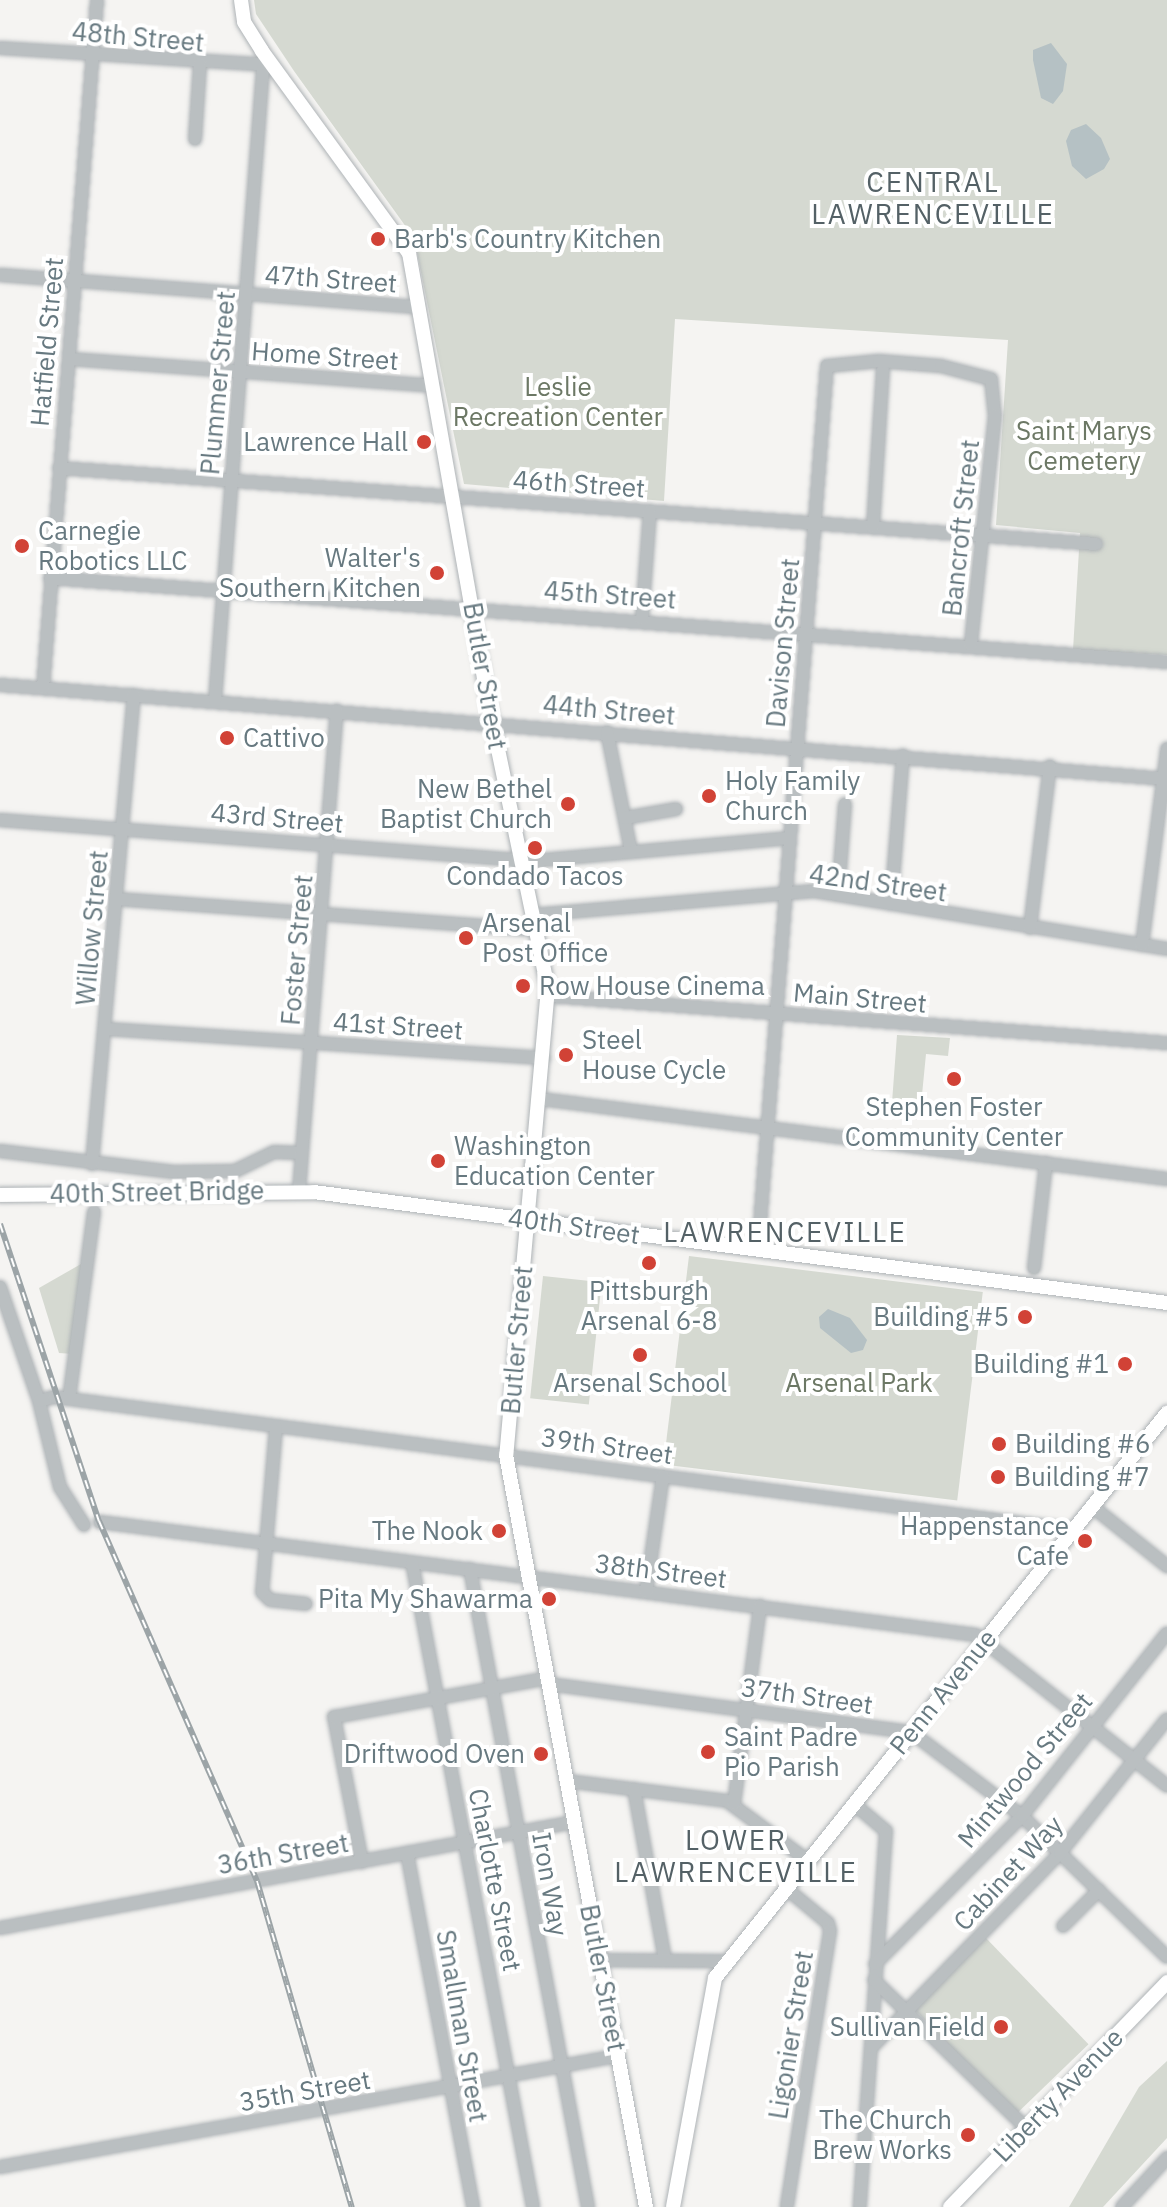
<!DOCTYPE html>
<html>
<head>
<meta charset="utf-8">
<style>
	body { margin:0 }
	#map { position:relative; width:1167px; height:2207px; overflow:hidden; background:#f5f4f2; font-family:"IBM Plex Sans",sans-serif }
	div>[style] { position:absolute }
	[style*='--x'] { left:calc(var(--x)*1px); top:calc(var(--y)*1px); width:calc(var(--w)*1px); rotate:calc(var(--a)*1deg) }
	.green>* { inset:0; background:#d5d9d1; transform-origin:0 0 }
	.water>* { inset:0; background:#b5c1c4 }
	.roads { filter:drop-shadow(0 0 2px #aeb3b6) drop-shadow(0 0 2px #aeb3b6) }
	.minor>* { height:12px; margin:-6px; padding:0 6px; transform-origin:6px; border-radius:6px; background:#babfc1 }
	.major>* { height:14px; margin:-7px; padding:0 7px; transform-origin:7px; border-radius:7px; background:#fff }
	.rail>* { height:6px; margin-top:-3px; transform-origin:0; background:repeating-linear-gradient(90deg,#fff 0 9px,#9ca4a7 0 18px); box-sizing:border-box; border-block:2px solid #9ca4a7 }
	.dots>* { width:22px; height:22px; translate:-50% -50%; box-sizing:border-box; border:4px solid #fff; border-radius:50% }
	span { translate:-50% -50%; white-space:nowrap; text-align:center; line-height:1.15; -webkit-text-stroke:8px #fff; paint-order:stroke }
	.street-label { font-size:26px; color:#677980 }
	.poi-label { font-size:26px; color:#677980 }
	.left { translate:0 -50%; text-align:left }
	.right { translate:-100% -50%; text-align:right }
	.park-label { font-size:26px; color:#6c7865 }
	.neighbourhood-label { font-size:28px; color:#546166; letter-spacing:2px }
</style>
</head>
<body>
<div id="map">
	<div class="green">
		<div style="clip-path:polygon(254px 0,1167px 0,1167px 655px,1073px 650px,1080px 533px,996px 525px,1008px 340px,675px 319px,664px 501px,464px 484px,414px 238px,294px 71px,256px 14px)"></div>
		<div style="clip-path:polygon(897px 1035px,950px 1038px,948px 1056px,926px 1054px,921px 1105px,908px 1106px,901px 1117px,891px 1116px)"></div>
		<div style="left:689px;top:1256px;width:296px;height:210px;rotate:7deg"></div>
		<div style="clip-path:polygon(81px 1264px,84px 1271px,73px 1354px,59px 1353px,39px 1288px)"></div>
		<div style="left:543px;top:1276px;width:59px;height:123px;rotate:6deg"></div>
		<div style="left:985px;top:1937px;width:149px;height:101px;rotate:46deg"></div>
		<div style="clip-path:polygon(1167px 2061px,1167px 2138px,1103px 2207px,1069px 2207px,1139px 2087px)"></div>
	</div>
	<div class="water">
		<div style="clip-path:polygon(1051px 43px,1067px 64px,1063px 91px,1053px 104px,1041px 98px,1033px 60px,1033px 50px)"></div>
		<div style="clip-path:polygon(1086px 124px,1101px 138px,1110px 159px,1104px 169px,1086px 179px,1072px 166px,1066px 141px,1071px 130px)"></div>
		<div style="clip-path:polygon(828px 1309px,850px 1318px,867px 1340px,863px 1350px,851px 1353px,820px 1328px,819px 1317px)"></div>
	</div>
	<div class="roads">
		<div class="minor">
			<div style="--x:0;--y:48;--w:269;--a:3.6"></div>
			<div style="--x:195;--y:139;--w:75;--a:-86.2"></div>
			<div style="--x:0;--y:275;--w:421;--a:4.4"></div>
			<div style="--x:69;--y:359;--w:366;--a:4.2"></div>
			<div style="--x:59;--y:468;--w:1040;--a:4.19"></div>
			<div style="--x:873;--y:527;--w:158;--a:-86.4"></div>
			<div style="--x:50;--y:578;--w:1120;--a:4.3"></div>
			<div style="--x:642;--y:619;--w:108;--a:-85.8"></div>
			<div style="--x:0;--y:685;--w:1171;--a:4.61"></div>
			<div style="--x:43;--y:688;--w:690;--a:-85.51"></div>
			<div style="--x:215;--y:701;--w:635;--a:-85.66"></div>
			<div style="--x:607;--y:732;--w:121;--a:78.6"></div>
			<div style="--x:625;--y:818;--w:52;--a:-10"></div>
			<div style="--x:0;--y:820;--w:534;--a:4.41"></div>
			<div style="--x:532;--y:861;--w:259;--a:-5.1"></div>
			<div style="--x:838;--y:895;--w:91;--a:-85.6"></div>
			<div style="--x:116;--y:899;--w:421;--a:4.2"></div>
			<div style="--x:891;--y:904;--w:149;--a:-85.4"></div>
			<div style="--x:533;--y:915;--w:282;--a:-4.9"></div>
			<div style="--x:814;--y:891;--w:358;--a:9.3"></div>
			<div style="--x:1030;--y:928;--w:163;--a:-83"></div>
			<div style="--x:1142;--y:945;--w:198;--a:-82.7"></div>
			<div style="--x:550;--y:996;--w:619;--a:4.36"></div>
			<div style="--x:105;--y:1029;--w:440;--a:3.8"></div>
			<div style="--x:541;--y:1099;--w:631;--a:7.28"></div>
			<div style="--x:0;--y:1151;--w:175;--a:6.9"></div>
			<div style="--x:174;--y:1172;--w:61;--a:-0.9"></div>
			<div style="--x:235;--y:1171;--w:43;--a:-26"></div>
			<div style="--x:274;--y:1152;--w:27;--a:2"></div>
			<div style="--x:92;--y:1164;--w:471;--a:-84.9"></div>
			<div style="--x:299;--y:1191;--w:482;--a:-85.5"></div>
			<div style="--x:758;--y:1250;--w:887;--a:-85.54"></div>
			<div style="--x:827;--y:366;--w:52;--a:-5.5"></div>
			<div style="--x:879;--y:361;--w:62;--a:4.6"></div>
			<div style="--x:941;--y:366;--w:52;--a:14.6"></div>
			<div style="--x:991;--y:379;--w:36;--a:84"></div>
			<div style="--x:995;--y:415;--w:231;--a:96"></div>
			<div style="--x:1034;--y:1268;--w:106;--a:-83.5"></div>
			<div style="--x:0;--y:1287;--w:120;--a:71.1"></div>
			<div style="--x:39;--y:1401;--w:89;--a:76.3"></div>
			<div style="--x:60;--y:1487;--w:45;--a:57.7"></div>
			<div style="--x:69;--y:1399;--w:189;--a:-82.4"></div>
			<div style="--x:39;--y:1401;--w:16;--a:-15"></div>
			<div style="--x:54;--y:1397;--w:1029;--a:7.43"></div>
			<div style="--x:276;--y:1427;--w:166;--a:94.8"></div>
			<div style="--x:262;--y:1592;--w:11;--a:45"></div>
			<div style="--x:270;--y:1600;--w:36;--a:6"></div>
			<div style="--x:1093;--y:1507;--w:95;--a:38.6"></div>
			<div style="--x:100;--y:1522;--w:883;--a:7.35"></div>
			<div style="--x:976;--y:1635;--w:243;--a:38.3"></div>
			<div style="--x:412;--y:1562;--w:656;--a:79.37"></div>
			<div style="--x:470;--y:1569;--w:649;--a:79.52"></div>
			<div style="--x:646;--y:1592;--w:117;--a:-81.7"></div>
			<div style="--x:549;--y:1684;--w:365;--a:7.6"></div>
			<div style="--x:911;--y:1732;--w:139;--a:37.1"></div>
			<div style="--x:1022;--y:1816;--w:202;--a:44.2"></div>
			<div style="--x:567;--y:1781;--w:161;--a:7.1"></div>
			<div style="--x:727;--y:1801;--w:101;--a:36.5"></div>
			<div style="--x:634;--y:1789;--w:174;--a:79.7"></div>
			<div style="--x:734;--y:1804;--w:200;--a:-82.5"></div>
			<div style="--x:854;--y:1804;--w:42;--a:40.2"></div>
			<div style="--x:886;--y:1831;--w:377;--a:94"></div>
			<div style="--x:407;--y:1853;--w:360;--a:79.4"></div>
			<div style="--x:362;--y:1862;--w:148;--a:-100.9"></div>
			<div style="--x:334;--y:1717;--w:218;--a:-10.3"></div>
			<div style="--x:787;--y:1889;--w:53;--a:39.7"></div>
			<div style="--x:828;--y:1923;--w:8;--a:76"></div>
			<div style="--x:830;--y:1931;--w:279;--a:98.9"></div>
			<div style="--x:1063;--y:1926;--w:51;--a:-45"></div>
			<div style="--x:0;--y:1928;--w:584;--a:-10.46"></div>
			<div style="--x:600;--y:1960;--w:127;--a:0.5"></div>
			<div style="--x:875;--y:1964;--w:209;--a:-45.2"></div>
			<div style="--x:1022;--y:1816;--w:233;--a:-51.6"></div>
			<div style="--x:874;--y:1980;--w:211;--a:44.2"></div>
			<div style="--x:872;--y:2047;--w:270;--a:-45.9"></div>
			<div style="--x:1060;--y:1853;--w:171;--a:-51.4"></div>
			<div style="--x:0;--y:2167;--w:627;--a:-10.2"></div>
			<div style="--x:1122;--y:2207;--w:67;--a:-47.4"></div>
		</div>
		<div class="major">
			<div style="--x:241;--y:0;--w:22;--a:82"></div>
			<div style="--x:244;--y:22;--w:34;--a:58"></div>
			<div style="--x:262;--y:51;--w:250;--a:54"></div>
			<div style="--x:409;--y:253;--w:465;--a:80"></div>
			<div style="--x:490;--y:711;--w:283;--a:78.2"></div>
			<div style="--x:548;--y:988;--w:469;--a:95.1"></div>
			<div style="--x:506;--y:1455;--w:765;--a:79.45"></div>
			<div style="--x:0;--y:1195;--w:314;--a:-0.5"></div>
			<div style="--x:314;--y:1192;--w:860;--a:7.41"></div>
			<div style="--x:673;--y:2207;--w:233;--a:-79.6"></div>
			<div style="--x:715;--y:1978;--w:724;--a:-51.34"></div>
			<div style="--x:950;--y:2207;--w:313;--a:-46"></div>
		</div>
	</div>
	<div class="rail">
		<div style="--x:0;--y:1224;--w:313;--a:71.6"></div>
		<div style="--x:99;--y:1521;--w:393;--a:66.3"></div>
		<div style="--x:257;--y:1881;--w:340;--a:73.8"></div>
	</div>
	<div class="dots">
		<div style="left:378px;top:239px;background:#d14236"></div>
		<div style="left:424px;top:442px;background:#d14236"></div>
		<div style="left:22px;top:546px;background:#d14236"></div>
		<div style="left:437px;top:573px;background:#d14236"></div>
		<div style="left:227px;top:738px;background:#d14236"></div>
		<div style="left:709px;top:796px;background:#d14236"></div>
		<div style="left:568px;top:804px;background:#d14236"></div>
		<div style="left:535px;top:848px;background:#d14236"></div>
		<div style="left:466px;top:938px;background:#d14236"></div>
		<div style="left:523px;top:986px;background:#d14236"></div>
		<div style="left:566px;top:1055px;background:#d14236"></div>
		<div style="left:954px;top:1079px;background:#d14236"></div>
		<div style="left:438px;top:1161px;background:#d14236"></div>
		<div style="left:649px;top:1263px;background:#d14236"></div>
		<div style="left:1025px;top:1317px;background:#d14236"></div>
		<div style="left:640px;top:1355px;background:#d14236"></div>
		<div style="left:1125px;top:1364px;background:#d14236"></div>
		<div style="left:999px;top:1444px;background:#d14236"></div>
		<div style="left:998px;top:1477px;background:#d14236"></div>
		<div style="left:499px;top:1531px;background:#d14236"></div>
		<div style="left:1085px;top:1541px;background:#d14236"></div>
		<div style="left:549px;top:1599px;background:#d14236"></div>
		<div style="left:708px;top:1752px;background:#d14236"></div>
		<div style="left:541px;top:1754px;background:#d14236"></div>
		<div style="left:1001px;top:2027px;background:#d14236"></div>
		<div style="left:968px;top:2135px;background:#d14236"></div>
	</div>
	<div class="street-label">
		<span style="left:138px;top:37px;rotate:5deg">48th Street</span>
		<span style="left:331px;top:279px;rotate:4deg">47th Street</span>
		<span style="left:47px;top:342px;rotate:-85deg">Hatfield Street</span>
		<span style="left:325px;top:356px;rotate:4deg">Home Street</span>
		<span style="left:218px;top:383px;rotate:-85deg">Plummer Street</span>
		<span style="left:579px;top:484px;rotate:4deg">46th Street</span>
		<span style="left:961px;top:528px;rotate:-84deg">Bancroft Street</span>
		<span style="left:610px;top:595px;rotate:4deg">45th Street</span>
		<span style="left:783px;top:643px;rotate:-85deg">Davison Street</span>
		<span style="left:485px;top:676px;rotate:80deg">Butler Street</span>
		<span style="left:609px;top:710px;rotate:5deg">44th Street</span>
		<span style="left:277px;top:818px;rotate:5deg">43rd Street</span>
		<span style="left:878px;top:883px;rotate:8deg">42nd Street</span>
		<span style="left:92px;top:928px;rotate:-85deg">Willow Street</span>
		<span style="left:297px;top:950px;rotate:-85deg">Foster Street</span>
		<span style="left:860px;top:998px;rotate:5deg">Main Street</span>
		<span style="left:398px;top:1026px;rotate:4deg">41st Street</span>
		<span style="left:157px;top:1192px;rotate:-1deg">40th Street Bridge</span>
		<span style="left:574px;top:1226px;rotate:8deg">40th Street</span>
		<span style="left:517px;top:1340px;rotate:-85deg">Butler Street</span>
		<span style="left:607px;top:1446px;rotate:8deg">39th Street</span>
		<span style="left:661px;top:1571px;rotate:7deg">38th Street</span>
		<span style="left:943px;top:1692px;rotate:-51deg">Penn Avenue</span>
		<span style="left:807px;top:1696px;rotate:8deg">37th Street</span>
		<span style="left:1025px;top:1770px;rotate:-50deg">Mintwood Street</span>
		<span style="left:283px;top:1854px;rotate:-10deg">36th Street</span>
		<span style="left:1008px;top:1873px;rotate:-47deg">Cabinet Way</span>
		<span style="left:495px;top:1880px;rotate:79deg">Charlotte Street</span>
		<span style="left:550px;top:1884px;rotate:80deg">Iron Way</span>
		<span style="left:603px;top:1978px;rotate:79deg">Butler Street</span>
		<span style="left:462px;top:2026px;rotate:80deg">Smallman Street</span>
		<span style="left:791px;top:2035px;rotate:-81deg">Ligonier Street</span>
		<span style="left:305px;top:2091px;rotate:-10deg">35th Street</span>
		<span style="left:1058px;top:2095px;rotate:-46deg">Liberty Avenue</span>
	</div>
	<div class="poi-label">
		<span class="left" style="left:394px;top:239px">Barb's Country Kitchen</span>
		<span class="right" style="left:408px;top:442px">Lawrence Hall</span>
		<span class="left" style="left:38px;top:546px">Carnegie<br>Robotics LLC</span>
		<span class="right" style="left:421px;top:573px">Walter's<br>Southern Kitchen</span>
		<span class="left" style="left:243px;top:738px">Cattivo</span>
		<span class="left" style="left:725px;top:796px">Holy Family<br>Church</span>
		<span class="right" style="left:552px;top:804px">New Bethel<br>Baptist Church</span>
		<span style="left:535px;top:876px">Condado Tacos</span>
		<span class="left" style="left:482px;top:938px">Arsenal<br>Post Office</span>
		<span class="left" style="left:539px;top:986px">Row House Cinema</span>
		<span class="left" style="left:582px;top:1055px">Steel<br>House Cycle</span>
		<span style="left:954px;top:1122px">Stephen Foster<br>Community Center</span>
		<span class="left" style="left:454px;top:1161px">Washington<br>Education Center</span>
		<span style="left:649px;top:1306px">Pittsburgh<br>Arsenal 6-8</span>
		<span class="right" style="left:1009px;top:1317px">Building #5</span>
		<span class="right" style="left:1109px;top:1364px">Building #1</span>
		<span style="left:640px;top:1383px">Arsenal School</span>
		<span class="left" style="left:1015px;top:1444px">Building #6</span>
		<span class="left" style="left:1014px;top:1477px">Building #7</span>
		<span class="right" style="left:1069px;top:1541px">Happenstance<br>Cafe</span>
		<span class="right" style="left:483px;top:1531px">The Nook</span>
		<span class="right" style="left:533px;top:1599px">Pita My Shawarma</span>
		<span class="left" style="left:724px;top:1752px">Saint Padre<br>Pio Parish</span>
		<span class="right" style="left:525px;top:1754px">Driftwood Oven</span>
		<span class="right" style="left:985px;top:2027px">Sullivan Field</span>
		<span class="right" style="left:952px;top:2135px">The Church<br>Brew Works</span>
	</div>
	<div class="park-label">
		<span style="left:558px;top:402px">Leslie<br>Recreation Center</span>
		<span style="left:1084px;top:446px">Saint Marys<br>Cemetery</span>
		<span style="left:859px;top:1383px">Arsenal Park</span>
	</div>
	<div class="neighbourhood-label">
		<span style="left:933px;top:198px">CENTRAL<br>LAWRENCEVILLE</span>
		<span style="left:785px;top:1232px">LAWRENCEVILLE</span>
		<span style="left:736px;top:1856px">LOWER<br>LAWRENCEVILLE</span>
	</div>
</div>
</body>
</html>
